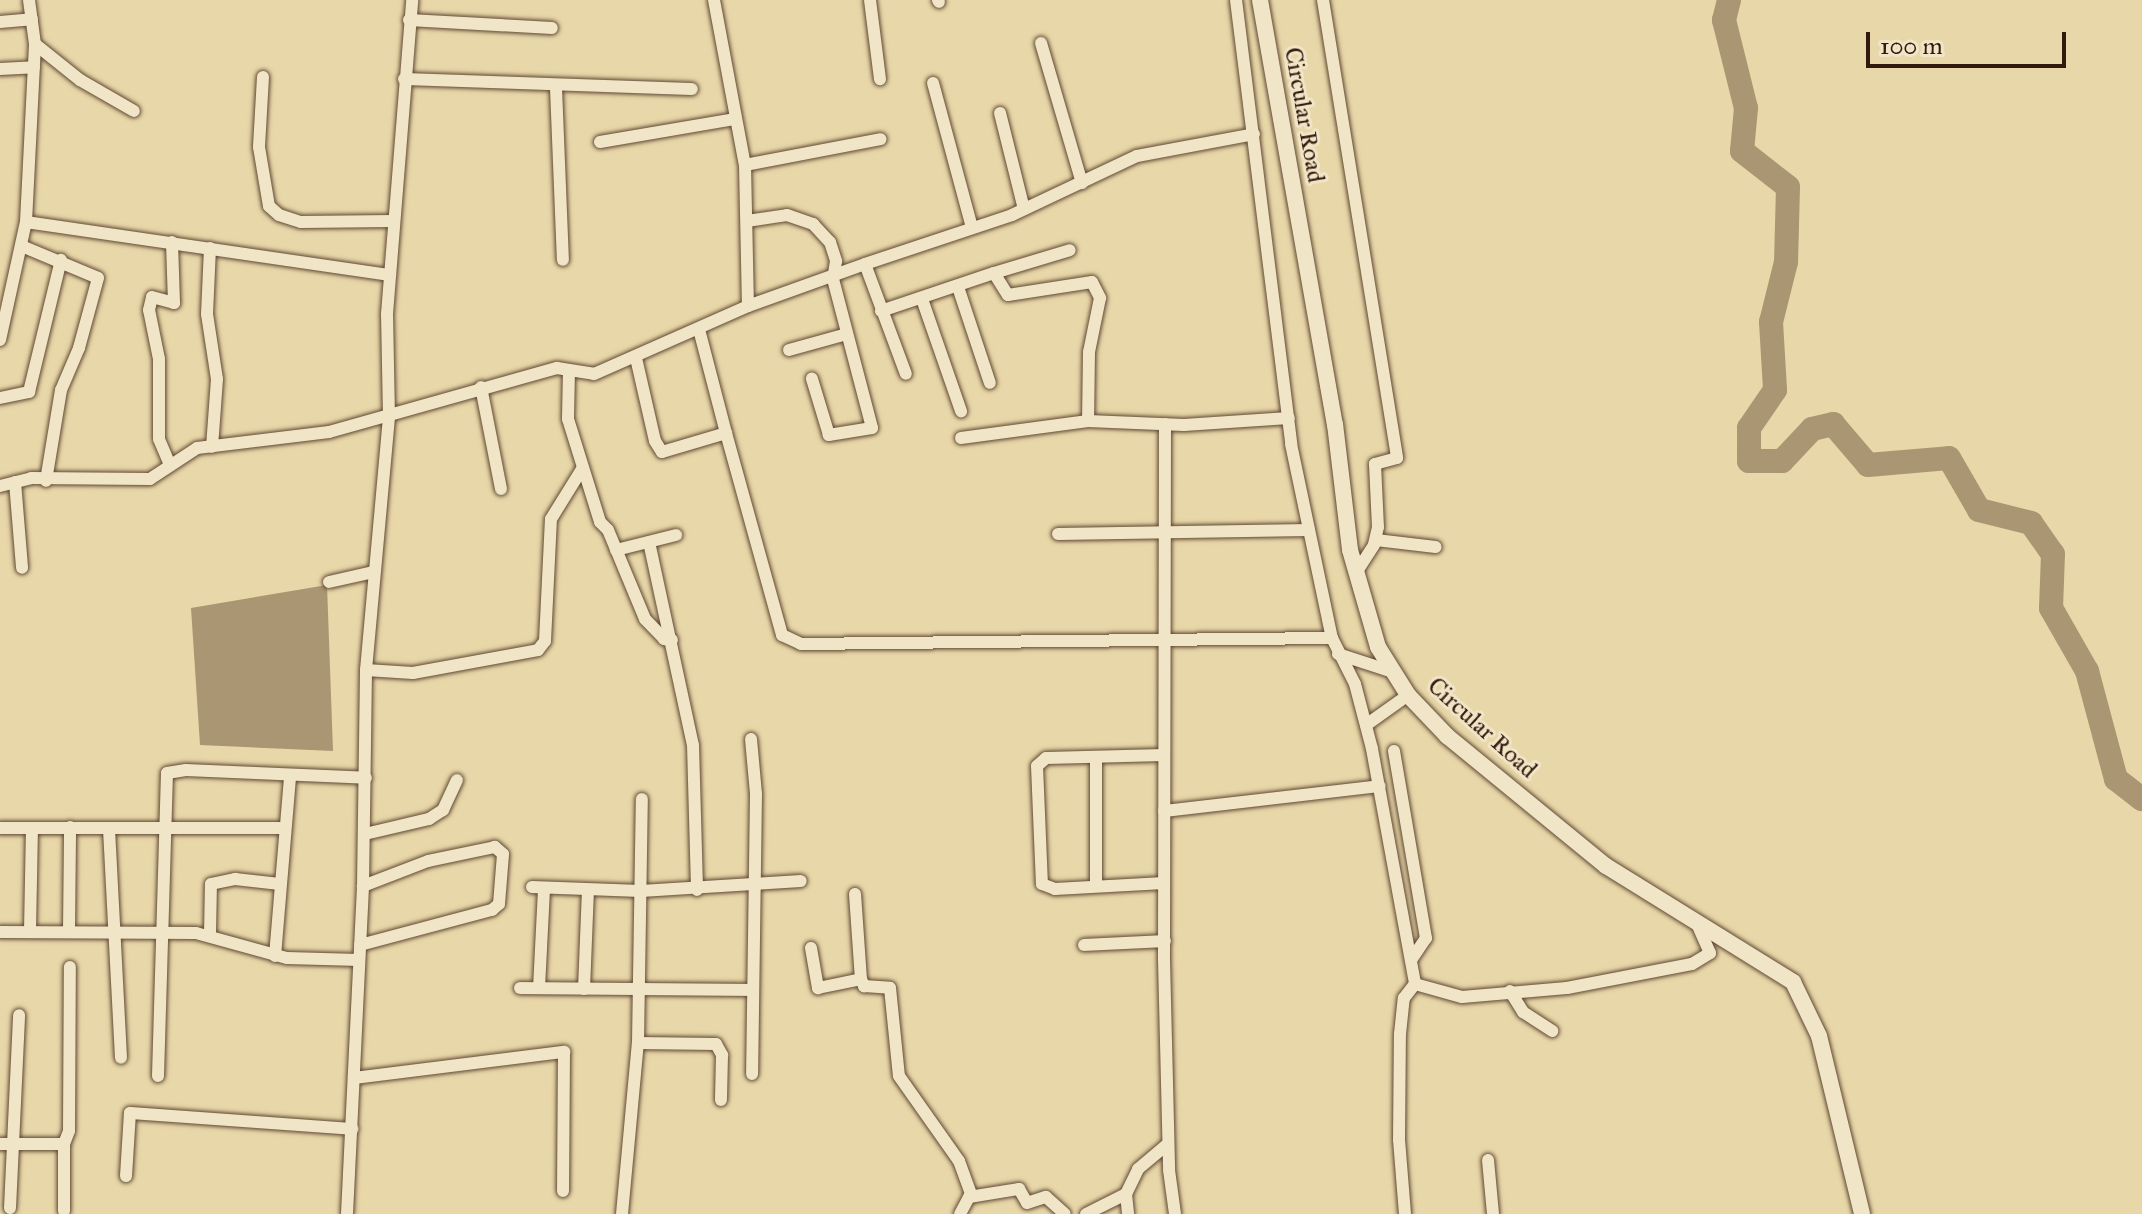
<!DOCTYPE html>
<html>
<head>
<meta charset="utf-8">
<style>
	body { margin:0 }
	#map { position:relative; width:2142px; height:1214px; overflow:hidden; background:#e8d7a8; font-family:"IM FELL Great Primer",serif }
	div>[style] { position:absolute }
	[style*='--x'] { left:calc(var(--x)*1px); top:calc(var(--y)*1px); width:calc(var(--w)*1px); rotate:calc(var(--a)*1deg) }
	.water>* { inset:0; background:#aa9673 }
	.river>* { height:24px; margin:-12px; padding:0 12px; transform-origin:12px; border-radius:12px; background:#aa9673 }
	.roads { filter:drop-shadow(0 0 2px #604834) drop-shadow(0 0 2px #604834) }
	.minor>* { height:12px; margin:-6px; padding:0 6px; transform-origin:6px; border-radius:6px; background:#f0e5c6 }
	.secondary>* { height:16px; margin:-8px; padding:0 8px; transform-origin:8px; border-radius:8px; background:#f0e5c6 }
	span { translate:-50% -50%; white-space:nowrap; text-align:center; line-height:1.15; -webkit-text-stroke:6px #f0e5c6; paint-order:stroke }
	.street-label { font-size:24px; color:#32180d }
	.scale { position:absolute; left:1866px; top:32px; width:200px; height:36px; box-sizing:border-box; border:4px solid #32180d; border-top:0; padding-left:10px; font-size:24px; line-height:28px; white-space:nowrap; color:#32180d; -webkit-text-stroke:6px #f0e5c6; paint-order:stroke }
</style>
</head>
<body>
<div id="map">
	<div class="water">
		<div style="clip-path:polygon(327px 585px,333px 751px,200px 745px,191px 608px)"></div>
	</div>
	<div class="river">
		<div style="--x:1729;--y:0;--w:21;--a:104"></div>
		<div style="--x:1724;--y:20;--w:91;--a:76"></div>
		<div style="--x:1746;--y:108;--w:43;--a:95.3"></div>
		<div style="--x:1742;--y:151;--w:58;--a:38"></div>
		<div style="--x:1788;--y:187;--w:75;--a:91.5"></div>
		<div style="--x:1786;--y:262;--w:62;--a:104"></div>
		<div style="--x:1771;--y:322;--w:68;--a:86.6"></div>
		<div style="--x:1775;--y:390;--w:46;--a:124.4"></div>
		<div style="--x:1749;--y:428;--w:33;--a:90"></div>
		<div style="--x:1749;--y:461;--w:33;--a:0"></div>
		<div style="--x:1782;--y:461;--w:44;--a:-46.8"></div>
		<div style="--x:1812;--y:429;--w:22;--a:-13"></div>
		<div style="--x:1833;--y:424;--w:54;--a:49.5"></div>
		<div style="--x:1868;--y:465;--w:81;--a:-4.9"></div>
		<div style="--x:1949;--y:458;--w:60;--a:60"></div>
		<div style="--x:1979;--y:510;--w:54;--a:14"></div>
		<div style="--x:2031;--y:523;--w:38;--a:55"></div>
		<div style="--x:2053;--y:554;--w:54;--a:92.1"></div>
		<div style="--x:2051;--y:608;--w:73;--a:60.3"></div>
		<div style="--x:2087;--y:671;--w:112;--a:75"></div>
		<div style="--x:2116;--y:779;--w:33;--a:38"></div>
	</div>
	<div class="roads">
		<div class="minor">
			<div style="--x:714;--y:0;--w:168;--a:79.4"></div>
			<div style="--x:745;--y:165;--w:141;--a:88.8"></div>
			<div style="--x:870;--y:0;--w:80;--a:82.8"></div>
			<div style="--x:938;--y:0;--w:2;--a:63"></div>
			<div style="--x:1236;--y:0;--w:447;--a:82.9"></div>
			<div style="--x:1291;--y:444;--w:198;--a:78.1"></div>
			<div style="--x:1332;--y:638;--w:51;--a:63.4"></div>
			<div style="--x:1355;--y:684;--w:67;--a:75.3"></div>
			<div style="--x:1372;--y:749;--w:239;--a:79.6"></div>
			<div style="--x:1415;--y:984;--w:49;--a:15.5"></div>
			<div style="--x:1462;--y:997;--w:105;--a:-4.9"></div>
			<div style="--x:1567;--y:988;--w:127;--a:-10.9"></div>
			<div style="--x:1692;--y:964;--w:21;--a:-31"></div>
			<div style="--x:1710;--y:953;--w:27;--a:-114"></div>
			<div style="--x:1323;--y:0;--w:464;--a:80.8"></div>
			<div style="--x:1397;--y:458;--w:23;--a:165"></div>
			<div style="--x:1375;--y:464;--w:63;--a:87.3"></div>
			<div style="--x:1378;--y:527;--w:18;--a:103"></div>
			<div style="--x:1374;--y:545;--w:33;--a:123"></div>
			<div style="--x:409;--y:20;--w:143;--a:3.2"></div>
			<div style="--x:0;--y:22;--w:32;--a:-5"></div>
			<div style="--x:1041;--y:43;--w:146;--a:73.7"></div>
			<div style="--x:35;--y:44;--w:58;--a:38.7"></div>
			<div style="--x:80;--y:80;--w:62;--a:29.9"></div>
			<div style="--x:0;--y:69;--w:34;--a:-3"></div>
			<div style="--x:263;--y:77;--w:70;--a:93.3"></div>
			<div style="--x:259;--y:147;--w:60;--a:80.4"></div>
			<div style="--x:269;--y:206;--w:13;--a:42"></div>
			<div style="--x:279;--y:215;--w:23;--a:18"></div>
			<div style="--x:301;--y:222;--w:92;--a:-0.6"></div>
			<div style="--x:404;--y:79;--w:288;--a:2"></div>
			<div style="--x:933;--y:83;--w:150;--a:74.9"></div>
			<div style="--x:556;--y:88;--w:172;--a:87.7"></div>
			<div style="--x:1000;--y:113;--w:99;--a:76"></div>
			<div style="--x:600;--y:142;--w:136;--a:-9.7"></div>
			<div style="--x:745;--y:165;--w:138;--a:-10.8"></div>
			<div style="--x:747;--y:221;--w:40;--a:-8.5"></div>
			<div style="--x:787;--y:215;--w:28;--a:19"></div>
			<div style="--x:813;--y:224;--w:25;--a:47"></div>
			<div style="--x:830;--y:242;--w:20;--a:72"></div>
			<div style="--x:836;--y:261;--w:18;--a:99"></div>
			<div style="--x:833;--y:279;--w:154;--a:75.3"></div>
			<div style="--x:872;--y:428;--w:44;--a:170.8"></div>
			<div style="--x:829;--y:435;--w:59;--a:-106.9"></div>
			<div style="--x:26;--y:222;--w:368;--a:8.3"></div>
			<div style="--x:24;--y:247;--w:80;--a:22.7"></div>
			<div style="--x:98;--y:278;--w:73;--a:105.2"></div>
			<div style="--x:79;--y:348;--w:46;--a:113.2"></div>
			<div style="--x:61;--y:390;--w:92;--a:99.4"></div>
			<div style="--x:210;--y:248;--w:66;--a:92.6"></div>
			<div style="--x:207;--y:314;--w:66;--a:81.3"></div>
			<div style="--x:217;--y:379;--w:68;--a:94.2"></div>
			<div style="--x:865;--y:264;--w:155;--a:-18.4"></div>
			<div style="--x:1012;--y:215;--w:138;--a:-25.3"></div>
			<div style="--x:1137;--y:156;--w:119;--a:-10.6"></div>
			<div style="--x:994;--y:273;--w:79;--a:-16.8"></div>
			<div style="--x:958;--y:287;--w:101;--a:71.6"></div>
			<div style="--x:922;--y:299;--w:119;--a:70.8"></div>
			<div style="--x:881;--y:311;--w:119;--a:-18.6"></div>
			<div style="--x:994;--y:273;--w:26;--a:58"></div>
			<div style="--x:1008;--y:295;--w:85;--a:-8.8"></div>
			<div style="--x:1092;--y:282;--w:18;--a:63"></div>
			<div style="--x:1100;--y:298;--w:55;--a:101.5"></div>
			<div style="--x:1089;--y:352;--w:69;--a:90.8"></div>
			<div style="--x:0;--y:340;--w:121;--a:-77.6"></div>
			<div style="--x:26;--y:222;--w:178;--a:-87.1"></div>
			<div style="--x:35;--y:44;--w:44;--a:-97.8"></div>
			<div style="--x:789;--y:350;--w:60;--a:-15.4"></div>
			<div style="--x:636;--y:358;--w:85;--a:77.1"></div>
			<div style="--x:655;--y:441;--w:13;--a:58"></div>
			<div style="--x:662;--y:452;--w:67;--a:-16.5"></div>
			<div style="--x:726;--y:433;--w:107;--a:-104.6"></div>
			<div style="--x:569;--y:370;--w:49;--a:91.2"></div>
			<div style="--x:568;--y:419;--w:108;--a:72.7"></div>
			<div style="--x:600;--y:522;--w:11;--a:45"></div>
			<div style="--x:608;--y:530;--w:96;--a:67.4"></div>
			<div style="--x:645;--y:619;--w:28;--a:46"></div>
			<div style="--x:664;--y:639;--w:8;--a:7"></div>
			<div style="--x:481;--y:387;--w:104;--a:78.9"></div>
			<div style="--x:0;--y:398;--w:30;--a:-12"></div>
			<div style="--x:29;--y:392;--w:136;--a:-76.4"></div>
			<div style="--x:1165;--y:424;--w:536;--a:90.11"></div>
			<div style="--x:1164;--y:960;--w:210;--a:88.6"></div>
			<div style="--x:1169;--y:1170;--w:44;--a:82.2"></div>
			<div style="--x:726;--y:433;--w:210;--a:74.5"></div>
			<div style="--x:782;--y:635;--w:21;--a:25"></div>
			<div style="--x:801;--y:644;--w:531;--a:-0.65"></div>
			<div style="--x:961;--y:438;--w:128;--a:-7.6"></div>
			<div style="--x:1088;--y:421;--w:96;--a:2.4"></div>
			<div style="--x:1184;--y:425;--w:105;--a:-3.8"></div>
			<div style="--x:170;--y:465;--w:28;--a:-113"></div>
			<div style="--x:159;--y:439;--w:80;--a:-90"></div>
			<div style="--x:159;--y:359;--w:50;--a:-101.5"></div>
			<div style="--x:149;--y:310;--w:13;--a:-77"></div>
			<div style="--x:152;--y:297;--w:23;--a:15"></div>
			<div style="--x:174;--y:303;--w:61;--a:-91.9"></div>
			<div style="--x:15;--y:482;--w:86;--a:85.3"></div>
			<div style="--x:0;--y:486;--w:32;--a:-14"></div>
			<div style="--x:31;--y:478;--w:119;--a:0.5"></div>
			<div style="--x:150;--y:479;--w:56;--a:-33.4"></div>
			<div style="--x:197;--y:448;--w:133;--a:-6.9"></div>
			<div style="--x:329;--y:432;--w:237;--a:-15.7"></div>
			<div style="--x:557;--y:368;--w:37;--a:9"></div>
			<div style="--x:594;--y:374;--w:168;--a:-23.8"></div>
			<div style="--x:748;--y:306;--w:124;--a:-19.7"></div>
			<div style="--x:865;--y:264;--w:117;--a:69.6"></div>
			<div style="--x:1058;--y:534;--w:251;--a:-0.9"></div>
			<div style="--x:1376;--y:540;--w:60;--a:6.7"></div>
			<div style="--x:649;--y:542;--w:208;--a:77.8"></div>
			<div style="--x:693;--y:745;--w:145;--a:88.4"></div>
			<div style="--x:616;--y:550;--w:62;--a:-14"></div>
			<div style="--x:329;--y:582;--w:45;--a:-12.8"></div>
			<div style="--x:1338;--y:654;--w:58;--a:18.1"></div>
			<div style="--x:366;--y:670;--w:47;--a:3.7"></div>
			<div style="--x:413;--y:673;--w:127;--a:-10.4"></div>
			<div style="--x:538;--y:650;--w:11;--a:-52"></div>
			<div style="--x:545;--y:641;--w:122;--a:-87.2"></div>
			<div style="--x:551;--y:519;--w:59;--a:-58.2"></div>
			<div style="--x:1366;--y:725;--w:52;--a:-35.5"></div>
			<div style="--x:751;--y:739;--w:55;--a:84.8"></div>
			<div style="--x:756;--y:794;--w:280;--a:90.8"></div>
			<div style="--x:1394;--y:751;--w:190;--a:80.3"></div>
			<div style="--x:1426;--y:938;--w:25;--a:124"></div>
			<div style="--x:1164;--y:755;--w:118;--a:178.5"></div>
			<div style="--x:1046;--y:758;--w:12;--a:138"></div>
			<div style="--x:1037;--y:766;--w:118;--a:87.6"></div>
			<div style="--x:1042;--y:884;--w:14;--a:21"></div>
			<div style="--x:1055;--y:889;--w:109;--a:-3.2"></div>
			<div style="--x:1164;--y:811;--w:217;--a:-6.6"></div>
			<div style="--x:0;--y:828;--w:285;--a:0"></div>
			<div style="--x:109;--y:829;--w:229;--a:87"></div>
			<div style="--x:365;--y:834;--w:66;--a:-13.2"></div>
			<div style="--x:429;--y:819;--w:17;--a:-33"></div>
			<div style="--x:443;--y:810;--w:33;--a:-65"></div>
			<div style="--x:1096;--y:886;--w:129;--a:-90"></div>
			<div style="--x:532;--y:887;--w:109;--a:2.1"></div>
			<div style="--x:641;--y:891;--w:160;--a:-3.6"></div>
			<div style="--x:855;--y:894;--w:85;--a:86"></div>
			<div style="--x:30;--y:931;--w:103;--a:-88.9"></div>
			<div style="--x:69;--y:931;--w:104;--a:-89.4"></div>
			<div style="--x:0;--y:932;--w:196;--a:0.3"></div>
			<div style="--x:196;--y:933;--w:94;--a:15.4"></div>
			<div style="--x:287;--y:958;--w:72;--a:1.6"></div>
			<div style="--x:210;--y:934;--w:50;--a:-88.9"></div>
			<div style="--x:211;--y:884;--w:25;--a:-12"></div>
			<div style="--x:235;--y:879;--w:45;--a:6.3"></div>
			<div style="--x:360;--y:945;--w:137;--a:-14.9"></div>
			<div style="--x:492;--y:910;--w:9;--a:-41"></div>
			<div style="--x:499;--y:904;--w:50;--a:-85.4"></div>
			<div style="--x:503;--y:854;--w:11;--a:-139"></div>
			<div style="--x:495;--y:847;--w:68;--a:168.2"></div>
			<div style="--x:428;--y:861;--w:70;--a:159"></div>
			<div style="--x:1084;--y:945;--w:81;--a:-2.8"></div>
			<div style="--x:811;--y:948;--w:41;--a:80.1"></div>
			<div style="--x:818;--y:988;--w:44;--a:-11.8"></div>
			<div style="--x:861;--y:979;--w:8;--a:67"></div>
			<div style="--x:864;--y:986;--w:26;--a:4"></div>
			<div style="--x:890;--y:988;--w:88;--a:84.2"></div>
			<div style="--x:899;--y:1076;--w:104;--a:54.8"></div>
			<div style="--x:959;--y:1161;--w:37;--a:70"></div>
			<div style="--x:275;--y:956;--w:180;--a:-85.2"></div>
			<div style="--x:520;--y:988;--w:233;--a:0.5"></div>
			<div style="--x:539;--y:988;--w:100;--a:-87.1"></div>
			<div style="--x:584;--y:989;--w:99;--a:-87.7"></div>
			<div style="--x:1510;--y:991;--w:25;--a:58"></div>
			<div style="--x:1523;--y:1012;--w:35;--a:33"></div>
			<div style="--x:638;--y:1043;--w:78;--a:0.7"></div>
			<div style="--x:716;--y:1044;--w:13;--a:61"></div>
			<div style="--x:722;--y:1055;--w:45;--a:91.3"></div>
			<div style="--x:158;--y:1076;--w:303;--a:-88.3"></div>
			<div style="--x:167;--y:773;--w:19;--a:-9"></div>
			<div style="--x:186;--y:770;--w:180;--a:2.5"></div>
			<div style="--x:354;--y:1078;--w:212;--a:-7.1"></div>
			<div style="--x:564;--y:1052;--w:139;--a:90.4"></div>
			<div style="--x:0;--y:1144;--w:64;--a:0"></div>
			<div style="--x:64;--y:1144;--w:14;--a:-69"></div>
			<div style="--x:69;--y:1131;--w:164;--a:-89.7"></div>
			<div style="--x:64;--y:1144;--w:67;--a:90"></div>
			<div style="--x:1488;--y:1160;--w:54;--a:84.7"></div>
			<div style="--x:126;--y:1176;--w:63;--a:-86.4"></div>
			<div style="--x:130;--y:1113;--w:223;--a:4.1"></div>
			<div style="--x:1126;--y:1194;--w:20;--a:84"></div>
			<div style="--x:10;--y:1208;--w:193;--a:-87.3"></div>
			<div style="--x:347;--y:1214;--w:328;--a:-87.2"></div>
			<div style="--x:363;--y:886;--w:216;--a:-89.2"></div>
			<div style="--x:366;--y:670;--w:254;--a:-84.8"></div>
			<div style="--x:389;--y:417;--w:103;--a:-91.1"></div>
			<div style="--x:387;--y:314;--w:315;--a:-85.4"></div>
			<div style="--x:622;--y:1214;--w:172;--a:-84.7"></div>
			<div style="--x:638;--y:1043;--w:244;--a:-89.1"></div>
			<div style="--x:960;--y:1214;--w:19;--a:-62"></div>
			<div style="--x:969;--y:1197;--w:51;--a:-9.1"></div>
			<div style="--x:1019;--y:1189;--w:16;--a:60"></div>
			<div style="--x:1027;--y:1203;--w:20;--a:-18"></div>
			<div style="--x:1046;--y:1197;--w:25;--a:42"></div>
			<div style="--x:1086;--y:1214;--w:45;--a:-26.6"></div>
			<div style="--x:1126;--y:1194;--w:28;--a:-64"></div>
			<div style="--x:1138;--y:1169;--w:39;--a:-40"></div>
			<div style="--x:1405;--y:1214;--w:74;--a:-94.6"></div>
			<div style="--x:1399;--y:1140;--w:106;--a:-89.5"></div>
			<div style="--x:1400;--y:1034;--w:36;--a:-84"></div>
			<div style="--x:1404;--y:998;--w:18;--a:-52"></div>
		</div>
		<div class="secondary">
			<div style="--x:1260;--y:0;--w:431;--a:80"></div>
			<div style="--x:1335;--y:424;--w:127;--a:83.2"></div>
			<div style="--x:1350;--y:550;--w:101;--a:73.9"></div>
			<div style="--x:1378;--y:647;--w:57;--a:58"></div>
			<div style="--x:1408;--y:695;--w:57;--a:46.4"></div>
			<div style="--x:1447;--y:736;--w:205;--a:39.3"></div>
			<div style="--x:1606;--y:866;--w:220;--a:31.8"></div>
			<div style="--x:1793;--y:982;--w:60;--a:64.3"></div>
			<div style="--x:1819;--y:1036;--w:183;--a:76.4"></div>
		</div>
	</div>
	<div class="street-label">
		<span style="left:1304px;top:115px;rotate:80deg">Circular Road</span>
		<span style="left:1482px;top:728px;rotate:42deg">Circular Road</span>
	</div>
	<div class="scale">100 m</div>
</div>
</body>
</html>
